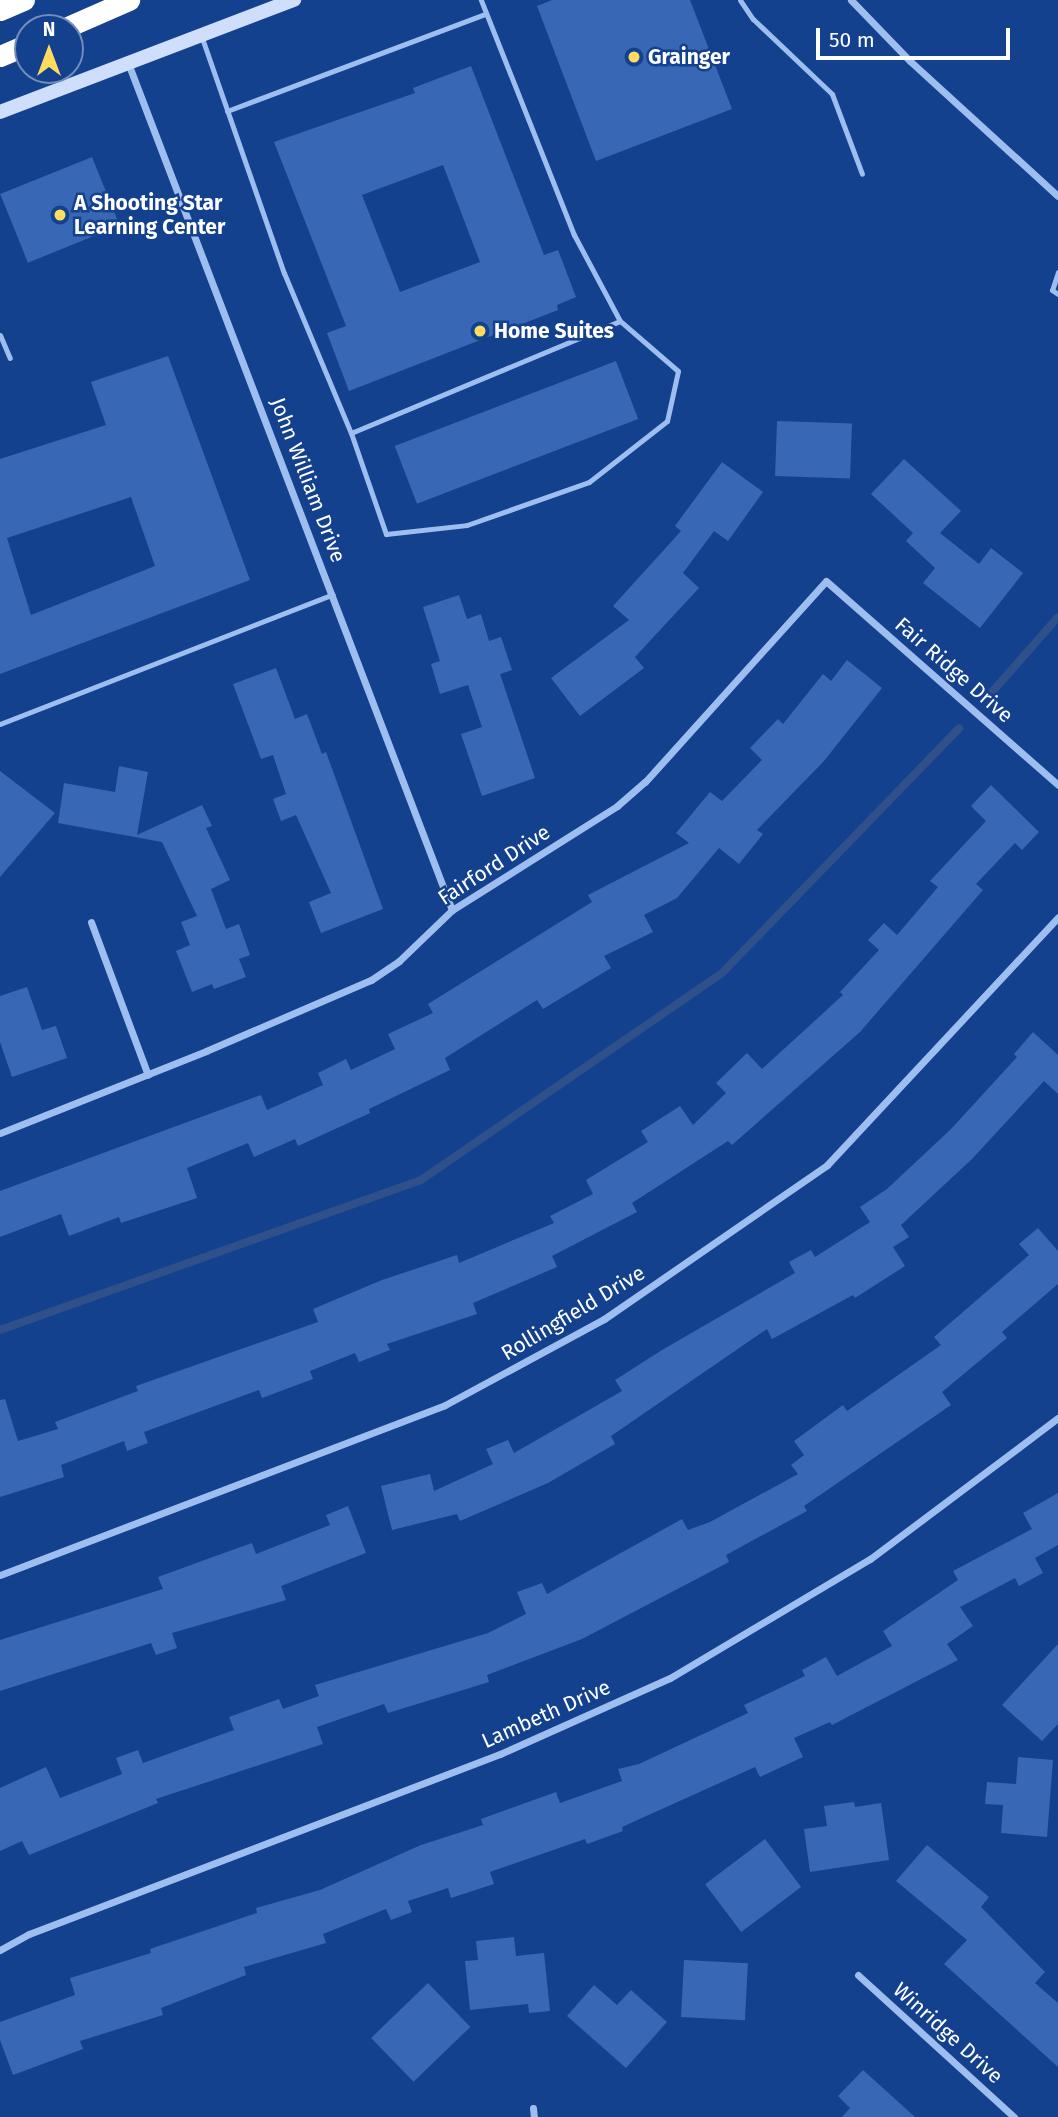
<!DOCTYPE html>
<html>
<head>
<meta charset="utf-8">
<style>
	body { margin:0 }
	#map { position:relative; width:1058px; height:2117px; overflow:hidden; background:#14418e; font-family:"Fira Sans",sans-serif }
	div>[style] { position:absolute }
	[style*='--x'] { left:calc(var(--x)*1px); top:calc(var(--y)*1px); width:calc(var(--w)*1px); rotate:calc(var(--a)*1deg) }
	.stream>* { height:8px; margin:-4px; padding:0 4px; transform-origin:4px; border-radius:4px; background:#30508a }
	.building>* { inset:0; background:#3867b5; transform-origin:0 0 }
	.lane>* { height:5px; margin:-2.5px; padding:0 2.5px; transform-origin:2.5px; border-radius:2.5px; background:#9fbef0 }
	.street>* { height:7px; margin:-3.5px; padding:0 3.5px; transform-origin:3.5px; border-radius:3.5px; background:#9fbef0 }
	.secondary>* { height:14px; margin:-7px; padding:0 7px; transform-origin:7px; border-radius:7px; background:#cedefb }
	.highway>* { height:21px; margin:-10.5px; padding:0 10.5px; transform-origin:10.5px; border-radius:10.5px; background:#fff }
	.dots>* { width:19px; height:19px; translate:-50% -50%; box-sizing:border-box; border:4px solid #14418e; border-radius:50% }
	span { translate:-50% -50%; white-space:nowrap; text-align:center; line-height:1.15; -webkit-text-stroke:5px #14418e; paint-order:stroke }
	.poi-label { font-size:21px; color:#fff; font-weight:700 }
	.left { translate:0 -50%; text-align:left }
	.street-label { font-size:21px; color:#fff }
	.north { position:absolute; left:14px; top:14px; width:70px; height:70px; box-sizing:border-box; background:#14418e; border:2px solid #728dbb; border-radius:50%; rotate:0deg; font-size:19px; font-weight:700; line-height:28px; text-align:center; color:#fff }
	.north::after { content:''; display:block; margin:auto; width:24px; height:32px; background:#ffdc5f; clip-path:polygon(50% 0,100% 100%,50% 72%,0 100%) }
	.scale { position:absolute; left:816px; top:28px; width:194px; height:32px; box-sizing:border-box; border:4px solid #fff; border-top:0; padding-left:9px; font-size:21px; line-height:24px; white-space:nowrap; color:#fff; -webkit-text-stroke:5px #14418e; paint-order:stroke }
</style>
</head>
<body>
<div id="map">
	<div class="stream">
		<div style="--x:993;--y:691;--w:98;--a:-48.7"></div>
		<div style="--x:0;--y:1330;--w:447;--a:-19.6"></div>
		<div style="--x:421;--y:1180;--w:364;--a:-34.5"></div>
		<div style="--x:721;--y:974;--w:342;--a:-45.9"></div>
	</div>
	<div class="building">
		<div style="clip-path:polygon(552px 0,690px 0,732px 109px,596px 161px,537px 6px)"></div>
		<div style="clip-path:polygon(evenodd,471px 66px,544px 255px,558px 250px,576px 297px,557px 305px,558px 310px,349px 391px,327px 333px,346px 326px,274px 142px,415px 93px,413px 88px,471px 66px,443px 165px,480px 262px,400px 292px,362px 195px,443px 165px)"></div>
		<div style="left:92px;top:157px;width:74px;height:99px;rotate:68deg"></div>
		<div style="clip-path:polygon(evenodd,168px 356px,250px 580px,0 674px,0 459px,106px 425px,91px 382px,168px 356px,131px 497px,155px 566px,31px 615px,7px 538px,131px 497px)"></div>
		<div style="left:616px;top:361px;width:62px;height:237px;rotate:69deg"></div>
		<div style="left:777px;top:421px;width:75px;height:55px;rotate:2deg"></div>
		<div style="clip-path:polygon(904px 459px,961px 511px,940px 533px,979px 564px,991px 548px,1023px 573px,980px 628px,923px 583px,935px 568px,906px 541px,913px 533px,871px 494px)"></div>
		<div style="clip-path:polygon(722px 462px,763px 492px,728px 541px,714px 531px,683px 573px,699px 588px,635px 657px,644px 668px,580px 716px,551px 678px,629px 620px,613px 606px,681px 531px,675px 526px)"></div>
		<div style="clip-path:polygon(459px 595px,467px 619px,481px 614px,489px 641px,501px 637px,512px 670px,500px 674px,535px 778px,482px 796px,461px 734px,482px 727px,468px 685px,440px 694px,431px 664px,440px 661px,423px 607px)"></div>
		<div style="clip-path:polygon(847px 660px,882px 688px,824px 761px,757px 830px,763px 834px,739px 864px,719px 848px,677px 898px,644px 915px,653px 932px,604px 956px,611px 968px,543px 1009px,537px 1000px,445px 1058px,450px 1070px,369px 1109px,370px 1113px,298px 1146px,295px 1139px,254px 1157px,248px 1143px,187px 1168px,197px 1198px,121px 1223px,119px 1217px,69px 1236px,61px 1214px,0 1237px,0 1191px,261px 1095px,267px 1110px,323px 1085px,318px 1073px,346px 1059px,351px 1070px,395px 1049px,388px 1034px,433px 1013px,428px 1004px,592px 902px,588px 895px,689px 843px,676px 833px,710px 792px,722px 801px,762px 760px,750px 748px,778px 719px,783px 724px,823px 674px,831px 681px)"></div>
		<div style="clip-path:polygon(276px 668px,295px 719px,307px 714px,322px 754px,326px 752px,383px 909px,321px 933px,309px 902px,331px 893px,296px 815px,281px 821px,273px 799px,286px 794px,273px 755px,261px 759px,233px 684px)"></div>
		<div style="clip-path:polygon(119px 766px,148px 772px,137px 835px,202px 805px,212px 826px,206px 828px,230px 880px,211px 889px,226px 929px,239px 924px,250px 955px,239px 959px,246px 977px,214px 989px,212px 984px,192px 992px,176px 951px,190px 945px,181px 922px,197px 916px,162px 842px,58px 823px,64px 783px,115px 792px)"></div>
		<div style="clip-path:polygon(0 771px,55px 813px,0 877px)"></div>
		<div style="clip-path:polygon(991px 785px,1039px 832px,1022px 850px,1015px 843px,976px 884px,983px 890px,860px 1032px,732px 1145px,728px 1141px,632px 1203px,637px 1212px,552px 1256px,557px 1267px,473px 1303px,477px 1314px,387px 1344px,390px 1350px,359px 1362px,355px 1353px,310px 1371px,313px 1379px,262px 1398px,259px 1390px,144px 1432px,148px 1443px,127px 1451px,124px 1441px,61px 1465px,64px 1477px,0 1497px,0 1400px,5px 1399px,18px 1441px,58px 1429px,55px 1422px,138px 1391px,136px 1386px,318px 1322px,313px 1309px,382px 1280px,457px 1255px,459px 1263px,554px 1223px,550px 1216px,593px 1194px,586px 1180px,648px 1142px,641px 1131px,680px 1106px,693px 1125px,726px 1093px,716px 1083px,747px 1053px,762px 1069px,843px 995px,840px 992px,879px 950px,868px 940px,884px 923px,897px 935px,938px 887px,930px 881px,986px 821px,971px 806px)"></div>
		<div style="clip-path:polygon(27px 987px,42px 1030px,56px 1026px,67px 1058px,12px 1077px,0 1042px,0 996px)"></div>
		<div style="clip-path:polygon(1033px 1032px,1058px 1055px,1058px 1094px,1044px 1081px,972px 1159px,901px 1225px,909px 1237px,893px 1247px,905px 1266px,855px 1298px,853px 1295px,772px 1339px,767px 1329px,611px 1436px,615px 1444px,548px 1483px,460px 1521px,457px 1514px,392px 1530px,381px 1486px,430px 1474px,434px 1491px,493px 1464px,486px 1449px,508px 1440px,514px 1453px,622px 1391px,615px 1380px,662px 1350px,795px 1273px,789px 1262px,811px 1250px,815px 1257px,870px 1222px,860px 1207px,887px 1189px,951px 1129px,1017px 1057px,1014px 1054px)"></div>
		<div style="clip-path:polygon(1038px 1228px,1058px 1251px,1058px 1284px,1002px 1332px,1007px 1338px,942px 1392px,951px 1405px,804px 1506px,807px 1511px,726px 1555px,729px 1562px,582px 1639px,487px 1675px,489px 1682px,388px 1713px,384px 1704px,317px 1727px,323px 1744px,156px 1799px,158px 1803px,29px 1855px,22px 1841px,0 1851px,0 1788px,46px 1767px,60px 1798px,122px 1774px,116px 1758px,138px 1750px,143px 1763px,234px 1730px,229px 1717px,279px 1699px,283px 1709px,319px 1696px,315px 1685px,488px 1633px,526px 1614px,517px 1592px,542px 1583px,547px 1594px,682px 1519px,688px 1530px,710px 1522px,798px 1474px,791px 1465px,804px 1455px,794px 1441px,843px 1405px,847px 1411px,941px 1345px,934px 1337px,1029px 1255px,1019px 1244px)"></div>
		<div style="clip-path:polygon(1058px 1493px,1058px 1545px,1035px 1558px,1043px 1573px,1019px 1586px,1015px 1578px,960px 1607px,973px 1626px,947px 1644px,958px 1660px,832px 1725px,830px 1722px,794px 1738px,803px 1757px,760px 1777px,755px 1767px,622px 1827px,623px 1831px,587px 1844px,585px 1839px,490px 1872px,494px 1884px,451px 1898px,448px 1888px,408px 1901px,412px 1912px,391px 1920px,386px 1909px,323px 1934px,326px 1943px,244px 1967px,246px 1975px,161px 2008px,163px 2015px,80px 2041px,83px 2049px,13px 2075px,0 2040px,0 2022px,75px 1995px,70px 1978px,151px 1953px,150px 1949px,257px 1913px,256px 1908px,320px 1890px,421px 1845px,483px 1825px,481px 1819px,556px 1792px,560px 1803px,622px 1781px,618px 1769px,639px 1764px,748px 1713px,744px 1705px,805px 1676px,802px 1670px,826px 1657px,837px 1676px,892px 1646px,883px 1631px,958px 1580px,953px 1571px,1032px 1529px,1023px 1513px)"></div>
		<div style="clip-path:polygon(348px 1506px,366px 1553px,281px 1586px,286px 1600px,172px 1633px,177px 1648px,156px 1655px,151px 1643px,0 1691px,0 1640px,163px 1589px,158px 1577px,210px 1558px,252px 1543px,256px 1554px,330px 1525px,326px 1515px)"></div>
		<div style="clip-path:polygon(1058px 1644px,1058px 1724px,1042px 1741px,1002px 1705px)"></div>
		<div style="clip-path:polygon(1018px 1757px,1053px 1760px,1047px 1837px,1001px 1833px,1003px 1805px,985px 1804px,987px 1782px,1016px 1784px)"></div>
		<div style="clip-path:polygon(854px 1802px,855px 1807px,881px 1803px,889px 1860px,810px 1872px,804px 1829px,827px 1826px,824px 1806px)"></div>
		<div style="left:765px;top:1839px;width:60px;height:75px;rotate:53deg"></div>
		<div style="clip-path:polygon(927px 1845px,989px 1897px,981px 1907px,1045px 1972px,1035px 1983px,1058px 2003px,1058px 2067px,944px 1964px,967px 1940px,896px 1881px)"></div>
		<div style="clip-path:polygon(514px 1937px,516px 1956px,544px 1953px,550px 2011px,529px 2013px,528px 2004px,470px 2010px,465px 1961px,478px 1960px,476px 1941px)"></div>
		<div style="left:684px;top:1960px;width:64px;height:57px;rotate:3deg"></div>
		<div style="left:428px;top:1983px;width:61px;height:79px;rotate:46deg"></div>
		<div style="clip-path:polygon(594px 1985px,617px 2005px,631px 1990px,667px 2022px,626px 2068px,567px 2016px)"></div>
		<div style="clip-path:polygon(863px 2070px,915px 2117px,842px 2117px,850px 2108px,838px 2096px)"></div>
	</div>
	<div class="lane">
		<div style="--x:740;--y:0;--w:23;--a:56"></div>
		<div style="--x:753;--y:19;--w:109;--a:43.5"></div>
		<div style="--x:832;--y:94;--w:85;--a:69.4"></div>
		<div style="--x:202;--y:38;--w:249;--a:70.8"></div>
		<div style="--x:284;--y:273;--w:173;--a:67.3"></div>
		<div style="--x:351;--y:433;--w:107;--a:70.9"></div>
		<div style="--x:386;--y:534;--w:81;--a:-6.3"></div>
		<div style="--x:467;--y:525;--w:129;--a:-19.4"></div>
		<div style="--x:589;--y:482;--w:99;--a:-38"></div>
		<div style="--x:667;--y:421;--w:51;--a:-77.6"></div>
		<div style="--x:678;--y:371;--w:77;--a:-139.2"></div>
		<div style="--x:620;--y:321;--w:98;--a:-118.1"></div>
		<div style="--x:574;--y:235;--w:253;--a:-111.6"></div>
		<div style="--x:227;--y:111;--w:276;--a:-20.6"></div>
		<div style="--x:1058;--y:272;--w:19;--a:108"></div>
		<div style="--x:1052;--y:290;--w:7;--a:34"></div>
		<div style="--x:0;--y:335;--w:25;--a:67"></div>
		<div style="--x:351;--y:433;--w:291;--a:-22.6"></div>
		<div style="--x:0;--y:724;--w:357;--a:-21.3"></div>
	</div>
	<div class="street">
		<div style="--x:851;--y:0;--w:85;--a:46"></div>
		<div style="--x:910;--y:61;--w:200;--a:42.4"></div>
		<div style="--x:128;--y:63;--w:907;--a:69.07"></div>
		<div style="--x:91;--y:922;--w:163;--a:69.6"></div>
		<div style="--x:0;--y:1133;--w:222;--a:-21.7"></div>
		<div style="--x:206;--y:1051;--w:180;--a:-23.3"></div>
		<div style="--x:371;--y:980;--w:34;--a:-34"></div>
		<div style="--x:399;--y:961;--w:74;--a:-43.9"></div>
		<div style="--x:452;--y:910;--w:195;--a:-32.2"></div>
		<div style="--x:617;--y:806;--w:37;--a:-41"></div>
		<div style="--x:645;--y:782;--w:270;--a:-48"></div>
		<div style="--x:826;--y:581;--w:309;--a:41.3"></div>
		<div style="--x:0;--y:1575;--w:476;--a:-20.9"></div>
		<div style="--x:445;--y:1405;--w:181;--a:-28.4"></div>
		<div style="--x:604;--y:1319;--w:271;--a:-34.6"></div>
		<div style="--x:827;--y:1165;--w:339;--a:-47"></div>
		<div style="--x:0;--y:1950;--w:33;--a:-29"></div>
		<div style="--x:29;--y:1934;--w:504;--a:-20.92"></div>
		<div style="--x:500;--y:1754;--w:186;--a:-24.1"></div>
		<div style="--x:670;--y:1678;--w:233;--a:-30.8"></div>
		<div style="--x:870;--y:1559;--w:235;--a:-36.9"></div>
		<div style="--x:858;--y:1975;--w:211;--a:42.3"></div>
		<div style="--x:533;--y:2108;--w:9;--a:84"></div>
	</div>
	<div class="secondary">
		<div style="--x:0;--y:112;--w:315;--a:-20.9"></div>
	</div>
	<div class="highway">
		<div style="--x:0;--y:10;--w:26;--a:-23"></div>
		<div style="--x:65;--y:28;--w:70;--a:-23.6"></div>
		<div style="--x:0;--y:56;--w:30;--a:-23"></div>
	</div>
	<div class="dots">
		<div style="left:634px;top:57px;background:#ffdc5f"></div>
		<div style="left:60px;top:215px;background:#ffdc5f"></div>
		<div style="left:480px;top:331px;background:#ffdc5f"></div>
	</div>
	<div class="poi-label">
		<span class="left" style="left:648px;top:57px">Grainger</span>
		<span class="left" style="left:74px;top:215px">A Shooting Star<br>Learning Center</span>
		<span class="left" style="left:494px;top:331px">Home Suites</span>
	</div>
	<div class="street-label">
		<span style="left:308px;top:480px;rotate:69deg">John William Drive</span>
		<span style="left:954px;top:670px;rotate:41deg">Fair Ridge Drive</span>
		<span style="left:494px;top:865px;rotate:-33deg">Fairford Drive</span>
		<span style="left:573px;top:1313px;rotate:-31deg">Rollingfield Drive</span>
		<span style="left:546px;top:1714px;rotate:-24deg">Lambeth Drive</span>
		<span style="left:948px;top:2033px;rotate:42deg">Winridge Drive</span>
	</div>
	<div class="north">N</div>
	<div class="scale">50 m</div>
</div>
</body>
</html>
